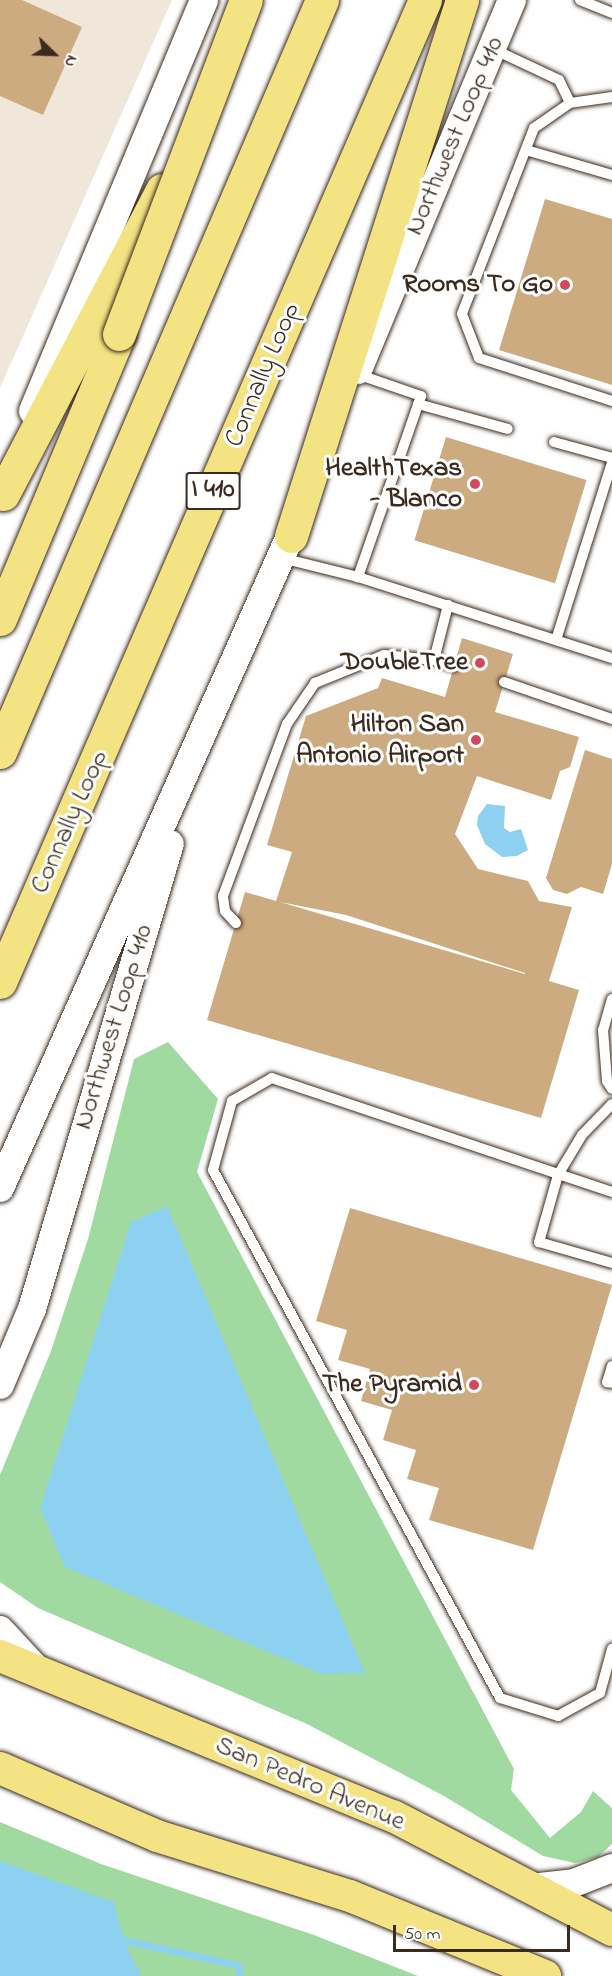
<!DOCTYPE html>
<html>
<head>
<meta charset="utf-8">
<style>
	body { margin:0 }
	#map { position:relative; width:612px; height:1976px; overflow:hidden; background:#fff; font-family:"Indie Flower",sans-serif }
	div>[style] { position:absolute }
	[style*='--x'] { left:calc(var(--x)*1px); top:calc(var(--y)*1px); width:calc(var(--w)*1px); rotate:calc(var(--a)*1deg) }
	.built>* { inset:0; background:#f0e6d9 }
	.green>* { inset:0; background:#a1daa0 }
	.water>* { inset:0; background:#8ed0f0 }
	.stream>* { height:7px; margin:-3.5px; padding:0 3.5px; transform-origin:3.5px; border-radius:3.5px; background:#8ed0f0 }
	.building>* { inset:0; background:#cdab80; transform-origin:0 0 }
	.roads { filter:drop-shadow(0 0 2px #3b2a1e) drop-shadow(0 0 2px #3b2a1e) }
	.service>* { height:10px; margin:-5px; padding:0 5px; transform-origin:5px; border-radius:5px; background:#fff }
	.secondary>* { height:28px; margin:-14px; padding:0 14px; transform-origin:14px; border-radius:14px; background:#fff }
	.primary>* { height:32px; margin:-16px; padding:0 16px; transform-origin:16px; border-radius:16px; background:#f4e382 }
	.motorway>* { height:33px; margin:-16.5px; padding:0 16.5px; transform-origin:16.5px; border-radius:16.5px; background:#f4e382 }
	.bridges { filter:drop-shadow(0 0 2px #3b2a1e) drop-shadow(0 0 2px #3b2a1e) }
	.motorway-bridge>* { height:33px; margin:-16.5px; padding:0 16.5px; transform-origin:16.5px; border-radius:16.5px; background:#f4e382 }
	.dots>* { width:16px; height:16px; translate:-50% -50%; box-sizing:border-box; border:3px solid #fff; border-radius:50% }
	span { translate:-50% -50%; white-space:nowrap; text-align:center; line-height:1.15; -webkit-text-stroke:6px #fff; paint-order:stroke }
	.shield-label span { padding:2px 4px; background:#fff; border:2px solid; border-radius:4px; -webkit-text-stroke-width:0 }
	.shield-label { font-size:26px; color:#3b2a1e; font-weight:700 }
	.street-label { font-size:27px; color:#3b2a1e }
	.poi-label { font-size:27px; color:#3b2a1e; font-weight:700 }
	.right { translate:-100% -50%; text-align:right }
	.north { position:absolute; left:24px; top:24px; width:60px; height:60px; -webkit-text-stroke:4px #fff; paint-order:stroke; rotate:113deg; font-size:16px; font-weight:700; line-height:24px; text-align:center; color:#3b2a1e }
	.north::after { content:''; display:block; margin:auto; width:21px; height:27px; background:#3b2a1e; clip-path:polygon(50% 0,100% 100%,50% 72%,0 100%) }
	.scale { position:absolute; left:393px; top:1925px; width:177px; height:27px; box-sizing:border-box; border:3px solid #3b2a1e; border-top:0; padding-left:8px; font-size:18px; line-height:21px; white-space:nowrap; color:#3b2a1e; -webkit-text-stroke:4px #fff; paint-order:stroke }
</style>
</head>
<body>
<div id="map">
	<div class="built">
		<div style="clip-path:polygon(0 0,172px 0,0 388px)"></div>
	</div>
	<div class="green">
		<div style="clip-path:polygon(168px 1042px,218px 1099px,197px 1172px,514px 1769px,511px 1790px,550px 1838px,581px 1812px,593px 1791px,612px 1808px,612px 1844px,598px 1857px,575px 1863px,543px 1856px,444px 1796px,307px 1724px,38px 1608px,0 1582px,0 1475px,51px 1351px,88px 1239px,134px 1059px)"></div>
		<div style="clip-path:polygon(0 1822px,101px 1864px,314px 1935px,418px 1976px,0 1976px)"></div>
	</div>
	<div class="water">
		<div style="clip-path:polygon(487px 804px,505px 806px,504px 828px,510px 832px,521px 829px,528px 850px,517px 856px,502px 857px,485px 844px,477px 825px,478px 816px)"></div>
		<div style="clip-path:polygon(167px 1206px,365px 1673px,321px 1674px,65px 1567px,40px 1508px,131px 1222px)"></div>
		<div style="clip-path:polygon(0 1861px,114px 1902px,124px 1940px,141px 1976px,0 1976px)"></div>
	</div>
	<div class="stream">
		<div style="--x:124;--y:1940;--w:117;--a:12.4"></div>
		<div style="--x:238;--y:1965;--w:11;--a:85"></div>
	</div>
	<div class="building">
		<div style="clip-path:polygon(0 0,22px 0,82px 27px,43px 115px,0 96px)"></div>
		<div style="clip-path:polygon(545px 199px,612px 219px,612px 385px,499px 350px)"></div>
		<div style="left:446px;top:437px;width:147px;height:108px;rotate:17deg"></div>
		<div style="clip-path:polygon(evenodd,462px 638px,513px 654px,495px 712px,579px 737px,570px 767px,560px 771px,551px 800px,477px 776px,455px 834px,478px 869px,528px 881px,539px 901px,572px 907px,549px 981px,579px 990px,541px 1118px,207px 1020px,245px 892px,276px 901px,292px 852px,267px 845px,306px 716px,378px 688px,382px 678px,445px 697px,462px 638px,280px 902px,346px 915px,525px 973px,525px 974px,280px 902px)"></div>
		<div style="clip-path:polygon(585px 750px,612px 759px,612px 864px,603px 894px,581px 887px,567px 894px,553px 890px,546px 878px)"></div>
		<div style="clip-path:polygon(350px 1208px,612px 1285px,533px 1550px,429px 1520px,439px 1488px,407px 1479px,416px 1450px,383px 1440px,392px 1410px,361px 1401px,370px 1369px,338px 1360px,347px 1330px,316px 1321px)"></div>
	</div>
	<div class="roads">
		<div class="service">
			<div style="--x:580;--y:0;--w:35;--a:22"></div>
			<div style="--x:493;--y:49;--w:73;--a:25.2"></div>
			<div style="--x:559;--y:80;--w:25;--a:64"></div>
			<div style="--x:612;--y:97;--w:42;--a:171.9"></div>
			<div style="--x:570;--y:103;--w:44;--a:145.2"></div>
			<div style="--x:534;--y:128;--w:199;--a:111.2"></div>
			<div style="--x:462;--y:314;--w:47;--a:68.9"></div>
			<div style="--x:479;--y:358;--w:140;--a:17.9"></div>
			<div style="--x:526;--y:150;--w:90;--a:16.2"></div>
			<div style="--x:357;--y:374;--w:68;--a:19"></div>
			<div style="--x:421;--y:396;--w:192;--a:109.2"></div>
			<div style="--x:418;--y:404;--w:93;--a:15.5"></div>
			<div style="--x:554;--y:442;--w:60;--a:15.4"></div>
			<div style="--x:282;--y:558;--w:78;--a:14"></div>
			<div style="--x:358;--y:577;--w:267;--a:17.7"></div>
			<div style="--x:556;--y:640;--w:187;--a:-72.5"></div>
			<div style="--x:434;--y:660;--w:21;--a:17"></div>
			<div style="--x:504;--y:682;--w:114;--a:18.9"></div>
			<div style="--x:236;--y:923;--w:16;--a:-133"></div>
			<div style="--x:225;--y:911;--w:15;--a:-98"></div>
			<div style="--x:223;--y:896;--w:184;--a:-69.6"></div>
			<div style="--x:287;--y:724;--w:50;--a:-55.7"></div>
			<div style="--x:315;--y:683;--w:74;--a:-22.1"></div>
			<div style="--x:384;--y:655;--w:50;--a:5.7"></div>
			<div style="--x:434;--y:660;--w:57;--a:-75.7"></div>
			<div style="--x:612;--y:999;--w:32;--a:106"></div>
			<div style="--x:603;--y:1030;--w:51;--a:85.5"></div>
			<div style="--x:607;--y:1081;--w:9;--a:58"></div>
			<div style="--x:612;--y:1104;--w:43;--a:134.1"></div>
			<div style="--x:582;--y:1135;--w:47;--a:121"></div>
			<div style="--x:558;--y:1175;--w:70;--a:105.8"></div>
			<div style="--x:539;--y:1242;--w:76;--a:16"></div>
			<div style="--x:612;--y:1192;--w:359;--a:-161.5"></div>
			<div style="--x:272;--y:1078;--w:46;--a:150.1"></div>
			<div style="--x:232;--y:1101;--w:72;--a:105.4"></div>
			<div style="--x:213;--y:1170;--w:601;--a:61.47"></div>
			<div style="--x:500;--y:1698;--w:61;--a:17.2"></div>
			<div style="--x:558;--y:1716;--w:48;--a:-28.7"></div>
			<div style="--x:600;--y:1693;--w:46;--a:-74.7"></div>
			<div style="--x:612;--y:1366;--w:17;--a:107"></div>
			<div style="--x:607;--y:1382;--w:5;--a:11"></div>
		</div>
		<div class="secondary">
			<div style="--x:358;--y:370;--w:401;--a:-67.4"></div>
			<div style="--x:33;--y:411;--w:445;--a:-67.4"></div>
			<div style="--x:0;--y:1188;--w:736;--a:-66.01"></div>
			<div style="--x:0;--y:1385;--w:82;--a:-67.2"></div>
			<div style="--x:32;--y:1309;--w:485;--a:-73.5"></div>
			<div style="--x:0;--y:1630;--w:57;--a:47.1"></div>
			<div style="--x:531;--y:1888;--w:43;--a:-6.6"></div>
			<div style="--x:574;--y:1883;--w:41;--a:-21.5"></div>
		</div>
		<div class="primary">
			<div style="--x:0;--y:1656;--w:424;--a:22.2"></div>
			<div style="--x:393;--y:1816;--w:247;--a:27.5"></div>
			<div style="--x:0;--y:1768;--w:171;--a:23.4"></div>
			<div style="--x:157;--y:1836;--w:202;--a:17.3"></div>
			<div style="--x:350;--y:1896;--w:211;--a:22.3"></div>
		</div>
		<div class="motorway">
			<div style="--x:3;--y:494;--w:343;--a:-62.4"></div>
			<div style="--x:291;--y:536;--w:563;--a:-72.31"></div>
			<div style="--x:0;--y:619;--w:309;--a:-67.3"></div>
			<div style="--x:0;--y:752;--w:818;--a:-66.82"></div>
			<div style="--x:0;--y:982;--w:1070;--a:-66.6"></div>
		</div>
	</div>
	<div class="bridges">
		<div class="motorway-bridge">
			<div style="--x:119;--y:334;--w:357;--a:-69.2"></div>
		</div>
	</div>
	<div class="dots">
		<div style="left:565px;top:285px;background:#d1495b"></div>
		<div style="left:475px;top:484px;background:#d1495b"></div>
		<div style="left:480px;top:663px;background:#d1495b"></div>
		<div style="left:476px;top:740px;background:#d1495b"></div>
		<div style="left:474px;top:1385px;background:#d1495b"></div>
	</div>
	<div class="shield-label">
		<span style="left:213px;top:491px">I 410</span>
	</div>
	<div class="street-label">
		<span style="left:455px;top:136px;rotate:-67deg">Northwest Loop 410</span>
		<span style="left:263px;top:375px;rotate:-67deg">Connally Loop</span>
		<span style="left:70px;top:822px;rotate:-66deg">Connally Loop</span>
		<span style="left:114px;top:1027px;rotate:-73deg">Northwest Loop 410</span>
		<span style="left:310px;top:1784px;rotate:23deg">San Pedro Avenue</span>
	</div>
	<div class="poi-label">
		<span class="right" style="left:553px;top:285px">Rooms To Go</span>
		<span class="right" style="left:462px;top:484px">HealthTexas<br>- Blanco</span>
		<span class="right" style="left:468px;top:663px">DoubleTree</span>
		<span class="right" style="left:464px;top:740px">Hilton San<br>Antonio Airport</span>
		<span class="right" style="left:462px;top:1385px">The Pyramid</span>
	</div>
	<div class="north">N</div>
	<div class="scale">50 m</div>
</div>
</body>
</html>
